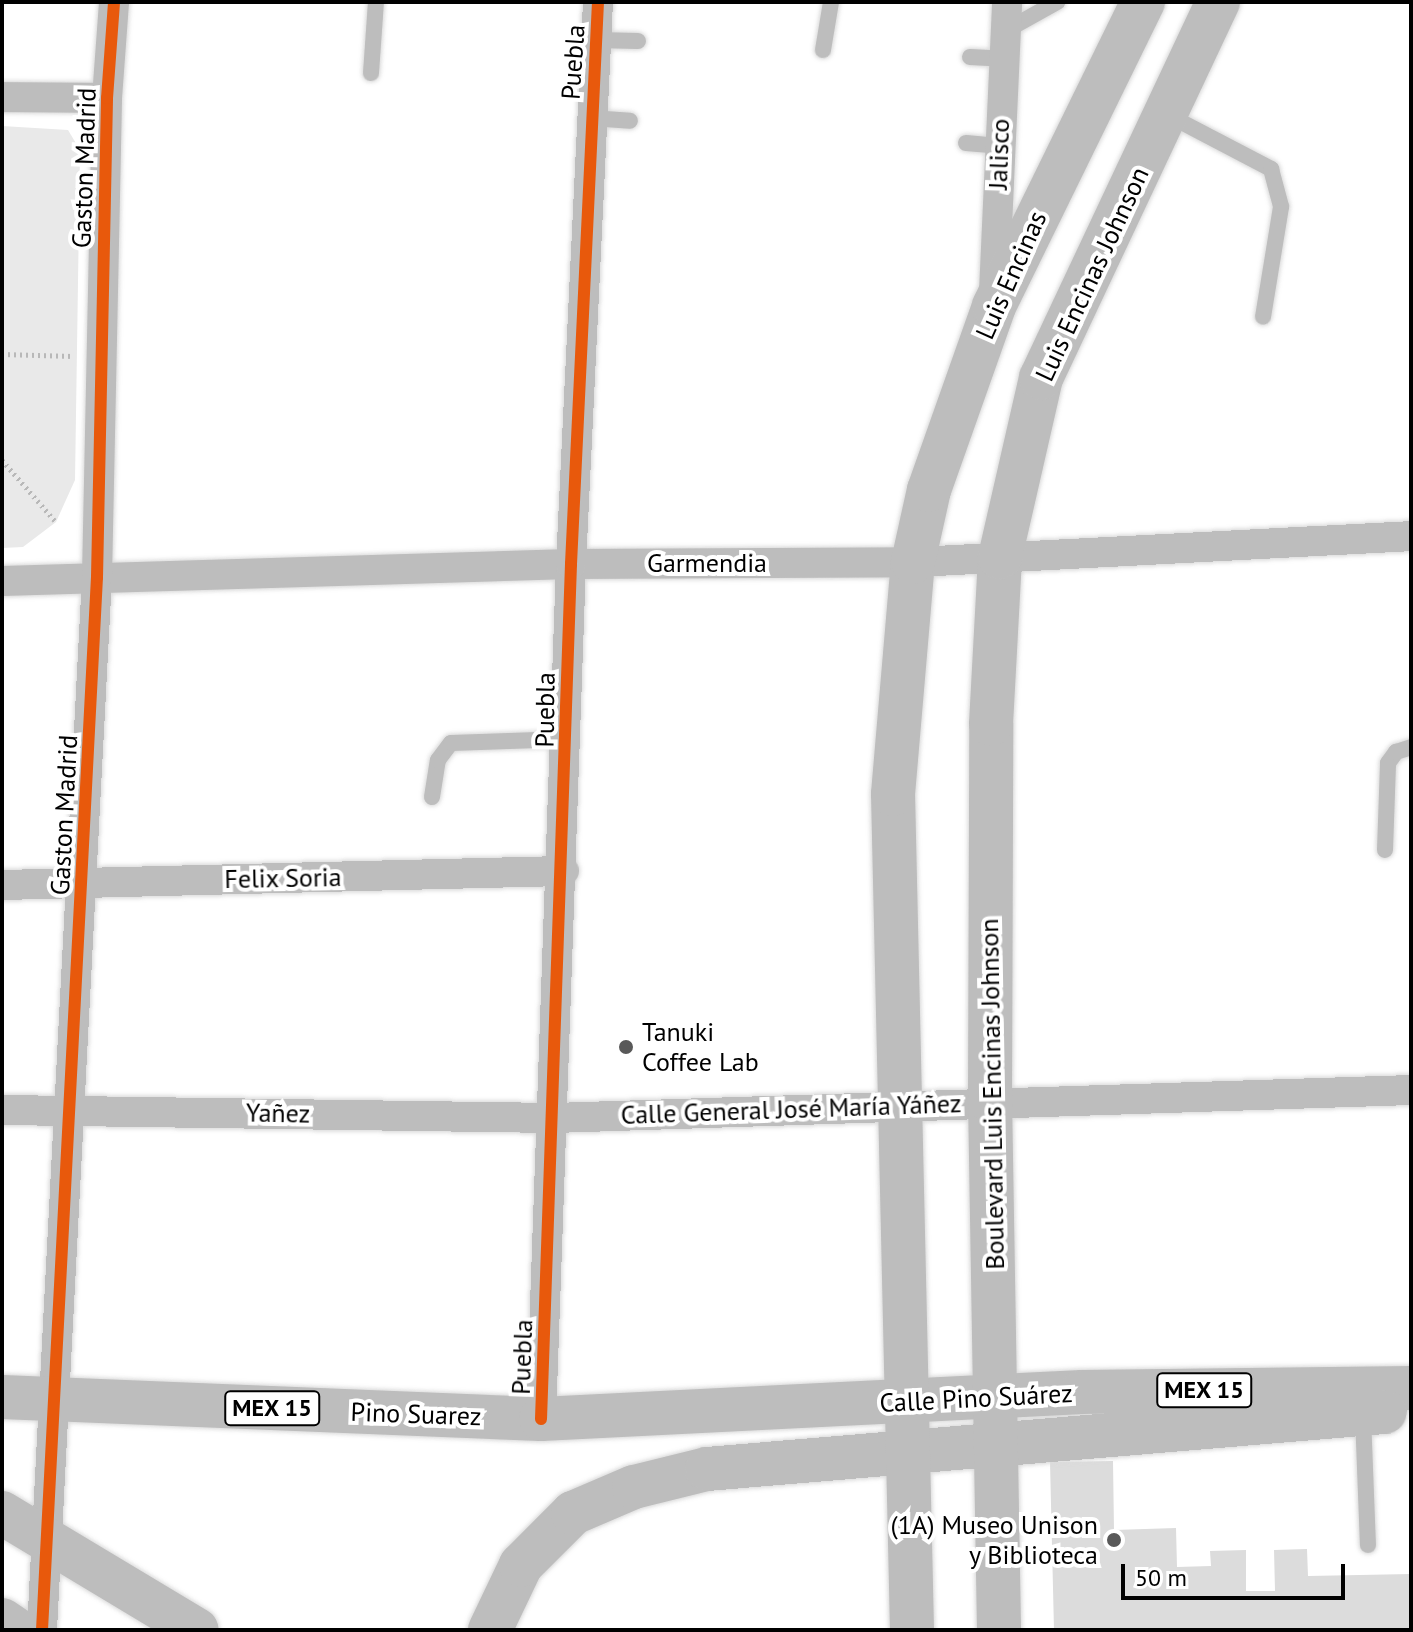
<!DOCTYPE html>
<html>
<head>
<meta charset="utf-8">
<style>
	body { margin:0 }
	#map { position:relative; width:1413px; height:1632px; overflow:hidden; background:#fff; font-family:"PT Sans",sans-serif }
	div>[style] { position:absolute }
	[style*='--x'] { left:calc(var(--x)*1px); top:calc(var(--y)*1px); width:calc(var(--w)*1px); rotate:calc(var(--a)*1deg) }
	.green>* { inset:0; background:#e9e9e9 }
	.building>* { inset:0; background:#dcdcdc }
	.path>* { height:5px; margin-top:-2.5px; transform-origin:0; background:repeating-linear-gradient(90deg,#b8b8b8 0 2px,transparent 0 6px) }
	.roads { filter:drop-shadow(0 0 2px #dbdbdb) drop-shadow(0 0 2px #dbdbdb) }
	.service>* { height:16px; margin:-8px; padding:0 8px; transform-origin:8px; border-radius:8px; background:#bdbdbd }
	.minor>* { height:30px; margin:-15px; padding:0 15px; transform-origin:15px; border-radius:15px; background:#bdbdbd }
	.primary>* { height:44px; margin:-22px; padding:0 22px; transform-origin:22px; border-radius:22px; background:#bdbdbd }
	.cycleway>* { height:12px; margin:-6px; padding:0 6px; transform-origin:6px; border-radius:6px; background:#e8590c }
	.dots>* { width:22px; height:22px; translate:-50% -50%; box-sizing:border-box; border:4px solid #fff; border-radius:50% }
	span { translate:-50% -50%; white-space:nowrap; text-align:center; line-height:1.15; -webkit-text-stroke:8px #fff; paint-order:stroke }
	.shield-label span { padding:2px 6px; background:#fff; border:2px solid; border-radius:6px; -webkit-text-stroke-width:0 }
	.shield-label { font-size:24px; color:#000; font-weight:700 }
	.street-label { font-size:26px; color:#000 }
	.poi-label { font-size:26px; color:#000 }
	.left { translate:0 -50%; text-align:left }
	.right { translate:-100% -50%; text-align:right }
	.frame { position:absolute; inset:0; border:4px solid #000; pointer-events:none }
	.scale { position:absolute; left:1121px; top:1564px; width:224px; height:36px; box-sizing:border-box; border:4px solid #000; border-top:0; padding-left:10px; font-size:24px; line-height:28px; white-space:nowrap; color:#000; -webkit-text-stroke:6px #fff; paint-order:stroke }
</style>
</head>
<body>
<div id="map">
	<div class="green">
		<div style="clip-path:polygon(2px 126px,68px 130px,80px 150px,75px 480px,56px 522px,23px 547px,2px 548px)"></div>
	</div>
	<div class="building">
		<div style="clip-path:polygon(1113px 1461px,1114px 1530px,1176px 1528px,1177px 1567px,1211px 1566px,1210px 1551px,1246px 1550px,1246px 1591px,1275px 1591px,1274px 1550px,1307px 1549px,1308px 1576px,1411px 1574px,1411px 1630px,1054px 1630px,1050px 1462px)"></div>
	</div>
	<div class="path">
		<div style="--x:2;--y:354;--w:71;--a:1.6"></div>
		<div style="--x:2;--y:460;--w:82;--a:48.9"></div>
	</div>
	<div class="roads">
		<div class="service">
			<div style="--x:1005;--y:31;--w:60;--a:-29.1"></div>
			<div style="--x:596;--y:40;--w:42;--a:1.4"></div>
			<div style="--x:823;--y:50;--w:49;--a:-80.5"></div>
			<div style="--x:970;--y:57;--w:33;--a:3"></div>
			<div style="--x:371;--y:73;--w:71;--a:-86"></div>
			<div style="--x:1166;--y:114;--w:119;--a:27.6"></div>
			<div style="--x:1271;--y:169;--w:39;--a:75"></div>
			<div style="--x:1281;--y:207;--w:111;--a:99.3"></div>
			<div style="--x:591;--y:118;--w:39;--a:4"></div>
			<div style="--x:966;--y:143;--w:33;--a:5"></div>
			<div style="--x:432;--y:797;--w:37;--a:-81"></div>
			<div style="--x:438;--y:760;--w:21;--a:-53"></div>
			<div style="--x:451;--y:743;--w:116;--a:-2"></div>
			<div style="--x:1385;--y:850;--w:87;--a:-88"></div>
			<div style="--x:1388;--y:763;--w:14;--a:-54"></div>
			<div style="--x:1396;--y:752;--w:16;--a:-18"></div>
			<div style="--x:1363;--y:1416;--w:129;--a:87.8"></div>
		</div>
		<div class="minor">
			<div style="--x:2;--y:97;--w:105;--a:0.5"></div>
			<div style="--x:994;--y:292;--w:290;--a:-87.4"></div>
			<div style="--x:2;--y:581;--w:569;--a:-1.71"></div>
			<div style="--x:571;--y:564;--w:346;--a:-0.3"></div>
			<div style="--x:917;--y:562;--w:495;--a:-3"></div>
			<div style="--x:2;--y:885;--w:562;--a:-1.43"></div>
			<div style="--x:2;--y:1110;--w:552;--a:0.83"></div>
			<div style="--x:554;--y:1118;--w:857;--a:-1.87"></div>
			<div style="--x:541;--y:1419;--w:856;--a:-87.99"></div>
			<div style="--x:571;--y:564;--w:563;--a:-87.25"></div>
			<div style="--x:42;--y:1630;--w:1054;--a:-87.01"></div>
			<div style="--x:97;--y:577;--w:479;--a:-88.8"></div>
			<div style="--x:107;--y:98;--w:96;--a:-85.8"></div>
		</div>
		<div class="primary">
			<div style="--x:2;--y:1397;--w:539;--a:2.34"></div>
			<div style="--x:541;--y:1419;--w:542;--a:-2.86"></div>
			<div style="--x:1082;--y:1392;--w:329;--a:-0.7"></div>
			<div style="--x:2;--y:1513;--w:227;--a:31"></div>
			<div style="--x:2;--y:1620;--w:18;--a:34"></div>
			<div style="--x:490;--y:1630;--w:72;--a:-64.5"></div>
			<div style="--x:521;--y:1565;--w:74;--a:-45"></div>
			<div style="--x:573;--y:1513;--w:66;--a:-23.1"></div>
			<div style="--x:634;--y:1487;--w:75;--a:-13.9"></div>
			<div style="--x:707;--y:1469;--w:680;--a:-4.81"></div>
			<div style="--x:912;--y:1630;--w:836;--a:-91.3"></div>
			<div style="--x:893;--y:794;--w:233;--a:-85.1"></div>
			<div style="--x:913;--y:562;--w:74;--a:-77.5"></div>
			<div style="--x:929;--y:490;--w:195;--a:-70.5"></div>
			<div style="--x:994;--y:306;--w:339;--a:-63.9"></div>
			<div style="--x:999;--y:1630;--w:529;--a:-90.97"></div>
			<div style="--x:990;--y:1101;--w:377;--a:-89.8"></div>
			<div style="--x:991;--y:724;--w:167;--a:-86.9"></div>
			<div style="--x:1000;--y:557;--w:184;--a:-77.1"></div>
			<div style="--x:1041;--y:378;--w:416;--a:-64.8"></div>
		</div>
	</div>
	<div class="cycleway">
		<div style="--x:541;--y:1419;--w:856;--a:-87.99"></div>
		<div style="--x:571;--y:564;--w:563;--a:-87.25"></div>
		<div style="--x:42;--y:1630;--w:1054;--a:-87.01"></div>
		<div style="--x:97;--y:577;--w:479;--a:-88.8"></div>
		<div style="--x:107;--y:98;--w:96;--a:-85.8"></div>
	</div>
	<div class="dots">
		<div style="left:626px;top:1047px;background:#595959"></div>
		<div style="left:1114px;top:1540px;background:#595959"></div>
	</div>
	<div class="shield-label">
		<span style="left:1204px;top:1390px">MEX 15</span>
		<span style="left:272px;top:1408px">MEX 15</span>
	</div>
	<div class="street-label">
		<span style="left:573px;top:62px;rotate:-86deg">Puebla</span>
		<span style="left:999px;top:154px;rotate:-88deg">Jalisco</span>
		<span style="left:84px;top:168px;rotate:-88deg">Gaston Madrid</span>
		<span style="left:1092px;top:274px;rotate:-65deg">Luis Encinas Johnson</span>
		<span style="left:1011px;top:275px;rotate:-66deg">Luis Encinas</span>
		<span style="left:707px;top:563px">Garmendia</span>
		<span style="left:545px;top:710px;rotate:-89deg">Puebla</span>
		<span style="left:64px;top:815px;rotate:-87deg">Gaston Madrid</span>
		<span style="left:283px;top:878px;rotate:-1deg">Felix Soria</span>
		<span style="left:992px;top:1094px;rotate:-91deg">Boulevard Luis Encinas Johnson</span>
		<span style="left:791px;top:1109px;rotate:-2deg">Calle General José María Yáñez</span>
		<span style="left:278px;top:1113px;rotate:1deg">Yañez</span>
		<span style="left:522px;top:1357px;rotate:-88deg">Puebla</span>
		<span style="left:976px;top:1398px;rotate:-3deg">Calle Pino Suárez</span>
		<span style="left:416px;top:1414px;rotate:2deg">Pino Suarez</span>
	</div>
	<div class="poi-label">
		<span class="left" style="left:642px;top:1047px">Tanuki<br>Coffee Lab</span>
		<span class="right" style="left:1098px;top:1540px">(1A) Museo Unison<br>y Biblioteca</span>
	</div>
	<div class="frame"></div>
	<div class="scale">50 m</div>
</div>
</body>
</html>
